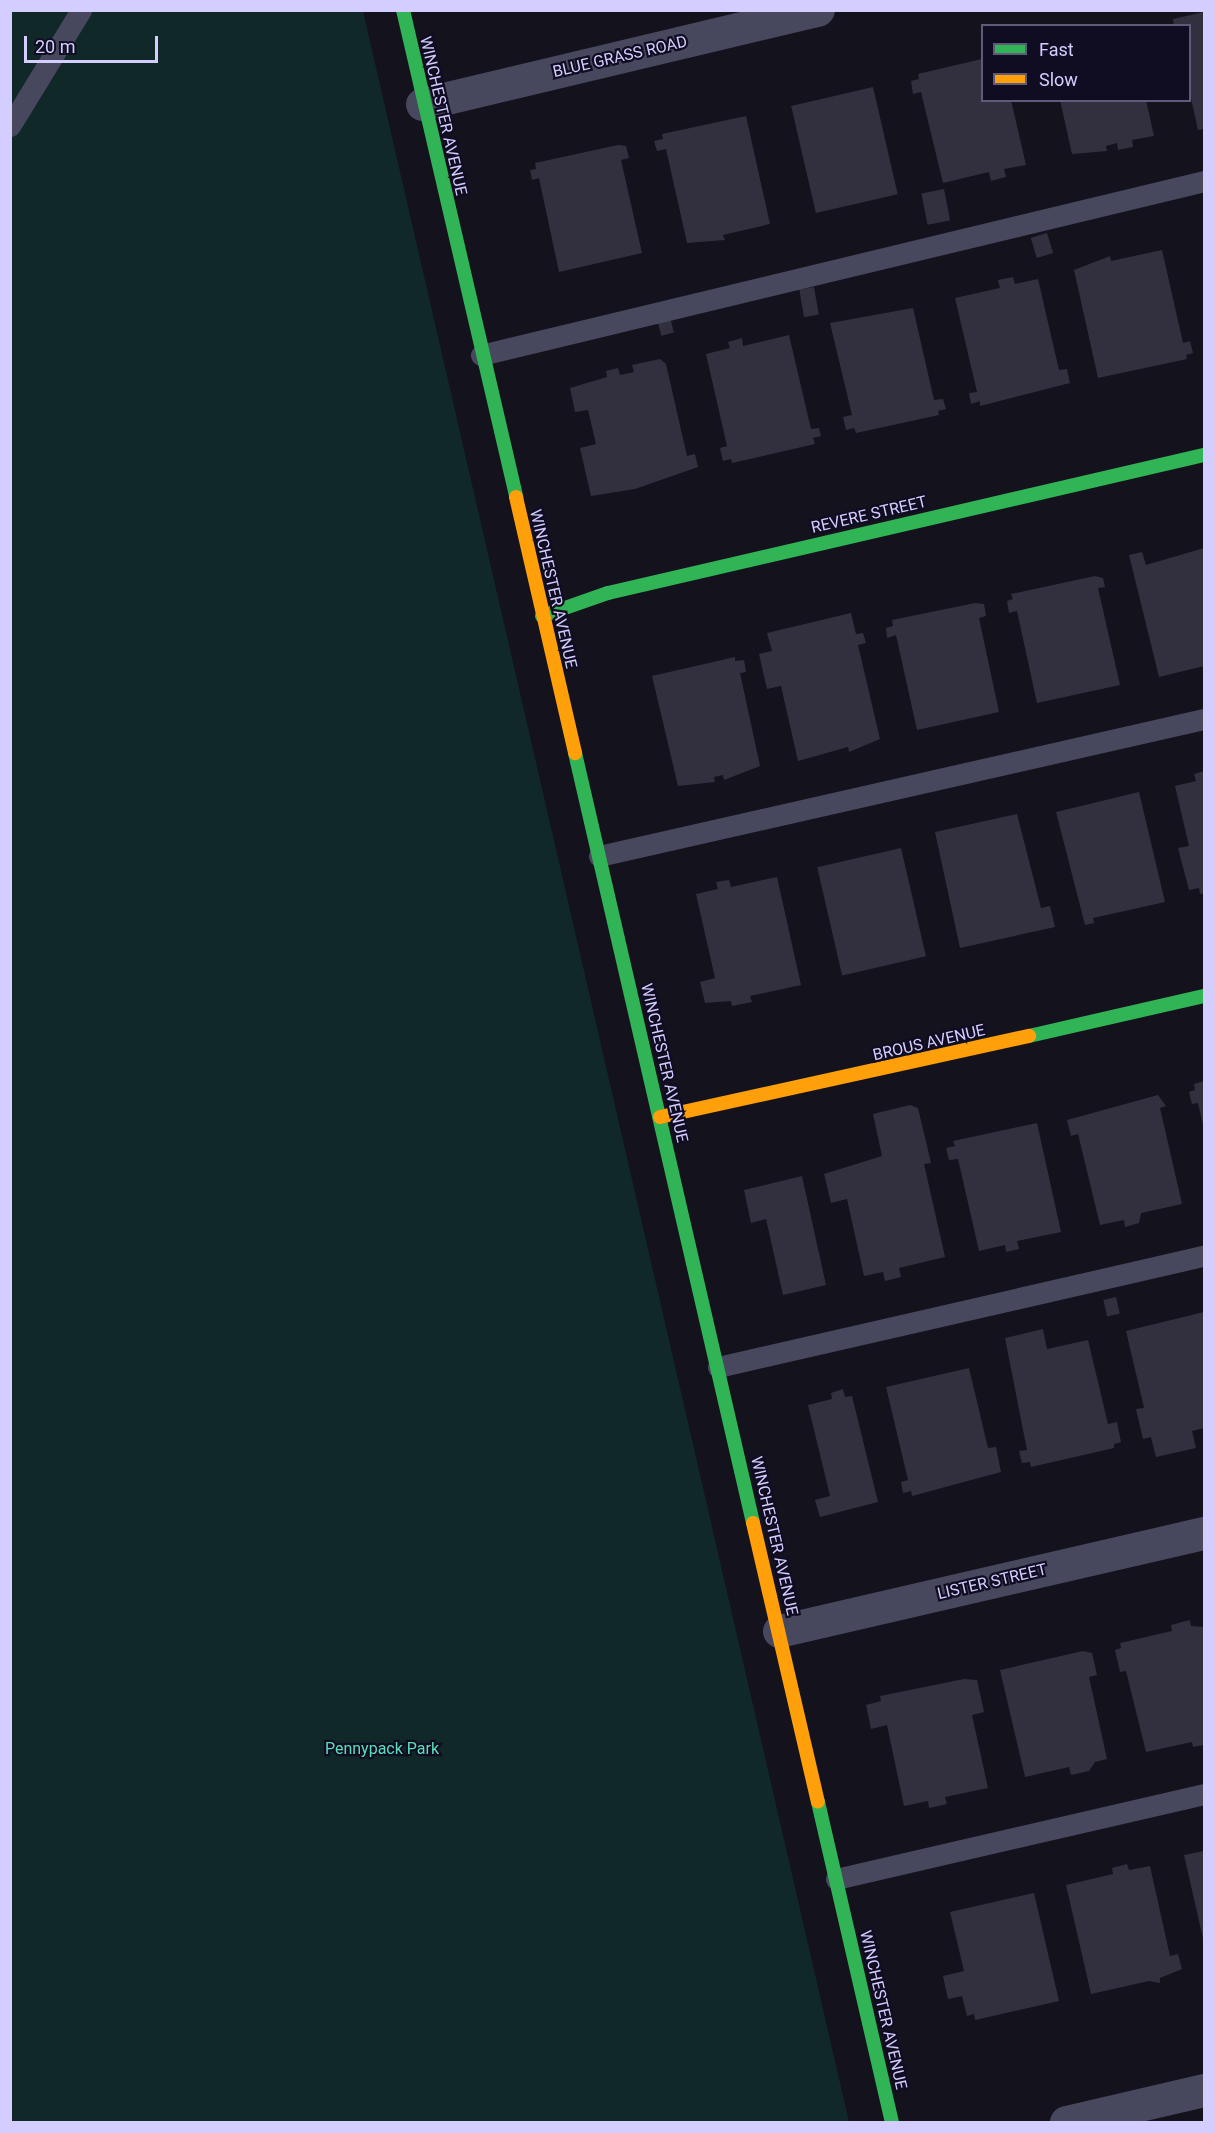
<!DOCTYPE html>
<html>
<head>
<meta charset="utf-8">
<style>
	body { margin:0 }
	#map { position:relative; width:1215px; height:2133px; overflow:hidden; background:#14121d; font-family:Roboto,sans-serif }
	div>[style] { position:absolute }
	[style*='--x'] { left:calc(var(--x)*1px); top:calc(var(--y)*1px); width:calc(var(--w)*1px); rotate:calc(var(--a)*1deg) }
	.green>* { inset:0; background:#112828 }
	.building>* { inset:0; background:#32303f; transform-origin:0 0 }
	.lane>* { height:21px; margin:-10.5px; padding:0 10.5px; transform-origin:10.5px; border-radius:10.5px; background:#47475e }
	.street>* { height:33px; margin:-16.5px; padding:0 16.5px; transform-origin:16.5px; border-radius:16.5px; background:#47475e }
	.fast>* { height:14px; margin:-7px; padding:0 7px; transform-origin:7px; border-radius:7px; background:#30b455 }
	.slow>* { height:14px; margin:-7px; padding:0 7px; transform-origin:7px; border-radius:7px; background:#ff9f0a }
	span { translate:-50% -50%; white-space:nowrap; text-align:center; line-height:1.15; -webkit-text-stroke:4.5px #100d22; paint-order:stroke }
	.street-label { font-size:16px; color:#d3ceff }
	.park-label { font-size:16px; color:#5adfbb }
	.frame { position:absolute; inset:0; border:12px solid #d3ceff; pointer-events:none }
	.legend { position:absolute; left:981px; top:24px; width:210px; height:78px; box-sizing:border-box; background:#100d22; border:2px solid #5e5a7a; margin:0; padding:8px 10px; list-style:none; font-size:18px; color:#d3ceff }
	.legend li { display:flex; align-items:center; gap:12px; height:30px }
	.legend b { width:30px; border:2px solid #5e5a7a }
	.scale { position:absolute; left:24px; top:36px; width:134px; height:27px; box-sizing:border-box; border:3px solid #d3ceff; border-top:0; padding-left:8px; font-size:18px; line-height:21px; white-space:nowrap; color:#d3ceff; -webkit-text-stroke:4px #100d22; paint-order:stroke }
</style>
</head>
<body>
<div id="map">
	<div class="green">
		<div style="clip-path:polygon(11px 11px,363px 11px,849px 2122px,11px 2122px)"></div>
	</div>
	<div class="building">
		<div style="clip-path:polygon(1204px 12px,1204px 129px,1198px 130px,1190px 94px,1190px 26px,1174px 26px,1173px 19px)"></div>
		<div style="clip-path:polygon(982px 59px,982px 100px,1011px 100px,1026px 165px,1004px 169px,1006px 177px,991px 181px,989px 172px,943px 183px,921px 92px,913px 94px,911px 81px,919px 79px,918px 74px)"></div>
		<div style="left:873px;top:87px;width:110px;height:84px;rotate:77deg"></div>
		<div style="clip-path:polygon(1060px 100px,1146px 100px,1154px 136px,1132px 140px,1133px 147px,1118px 150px,1117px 143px,1106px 146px,1107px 151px,1072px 154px)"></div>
		<div style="clip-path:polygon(746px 116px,770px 224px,723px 235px,725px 240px,687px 243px,666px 149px,657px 151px,654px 141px,663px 139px,662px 134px)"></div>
		<div style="clip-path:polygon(618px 145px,626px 146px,629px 158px,621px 160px,642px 253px,559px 272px,539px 178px,532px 180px,530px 170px,536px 169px,535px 163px)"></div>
		<div style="left:944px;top:189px;width:32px;height:23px;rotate:79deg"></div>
		<div style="left:1047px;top:233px;width:21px;height:17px;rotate:73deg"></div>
		<div style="clip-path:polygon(1162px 250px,1183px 343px,1190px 341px,1193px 353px,1186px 355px,1187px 359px,1098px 378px,1074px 270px,1110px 256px,1111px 261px)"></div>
		<div style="clip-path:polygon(1013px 277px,1015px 284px,1038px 279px,1059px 370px,1067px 369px,1070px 383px,980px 406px,980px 401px,971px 404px,969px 393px,977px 392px,955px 298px,1000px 288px,998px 280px)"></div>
		<div style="left:814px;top:287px;width:28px;height:15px;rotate:80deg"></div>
		<div style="clip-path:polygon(913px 308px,934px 400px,943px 399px,946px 409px,938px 411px,939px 415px,856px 433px,854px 428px,846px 430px,843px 417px,852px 415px,830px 323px)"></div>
		<div style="left:670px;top:317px;width:16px;height:13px;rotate:76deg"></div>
		<div style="clip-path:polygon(789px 335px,811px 429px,819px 428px,821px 436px,813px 438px,815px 444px,732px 463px,731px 459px,723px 461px,720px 448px,727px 446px,706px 354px,730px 348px,728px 342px,742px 338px,743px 346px)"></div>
		<div style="clip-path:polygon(660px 359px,666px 364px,687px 456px,695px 454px,698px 467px,635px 489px,591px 496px,580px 448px,596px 444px,588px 410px,575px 412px,570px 388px,607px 377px,606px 371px,618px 368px,620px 375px,634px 372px,632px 365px)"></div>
		<div style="clip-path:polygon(1204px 548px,1204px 666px,1159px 677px,1129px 555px,1142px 552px,1146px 565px)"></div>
		<div style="clip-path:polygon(1095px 576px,1103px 578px,1105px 587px,1098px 588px,1120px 685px,1037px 703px,1017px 611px,1009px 613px,1007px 601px,1013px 599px,1011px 594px)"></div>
		<div style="clip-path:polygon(975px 603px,984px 604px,986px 616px,979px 618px,999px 712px,917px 730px,896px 635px,887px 638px,886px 628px,893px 626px,892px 620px)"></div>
		<div style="clip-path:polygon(851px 613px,856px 634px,863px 633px,866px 643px,858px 645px,880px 739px,849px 752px,848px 747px,798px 761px,781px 686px,767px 689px,759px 654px,772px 651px,767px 633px)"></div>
		<div style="clip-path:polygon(735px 657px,735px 661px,744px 660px,746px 672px,740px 673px,760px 766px,724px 780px,723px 775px,714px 777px,715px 782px,678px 786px,652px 676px)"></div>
		<div style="clip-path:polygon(1204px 771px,1204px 893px,1200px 894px,1199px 888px,1189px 890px,1178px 848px,1189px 846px,1175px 786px,1196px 781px,1194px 774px)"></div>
		<div style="clip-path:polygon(1139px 792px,1165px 902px,1093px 918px,1094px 923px,1085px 925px,1056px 812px)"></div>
		<div style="clip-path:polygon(1017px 814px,1041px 908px,1050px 906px,1055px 927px,960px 948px,935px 832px)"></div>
		<div style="left:901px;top:848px;width:111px;height:86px;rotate:77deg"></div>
		<div style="clip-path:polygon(777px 877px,801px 985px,750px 996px,752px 1002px,732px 1006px,731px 1001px,705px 1003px,700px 982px,715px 978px,696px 894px,718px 889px,716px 882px,729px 880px,731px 887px)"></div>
		<div style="clip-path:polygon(1204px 1081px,1204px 1129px,1198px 1103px,1192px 1104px,1189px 1092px,1195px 1090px,1194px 1084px)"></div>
		<div style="clip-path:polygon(1158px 1095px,1166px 1106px,1160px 1108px,1182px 1204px,1141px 1213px,1139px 1223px,1125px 1227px,1124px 1220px,1100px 1225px,1078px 1134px,1071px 1136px,1067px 1120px)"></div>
		<div style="clip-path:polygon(910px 1105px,918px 1108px,931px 1163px,924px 1164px,945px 1257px,899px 1268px,901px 1277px,885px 1281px,883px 1272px,864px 1276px,847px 1199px,831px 1203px,824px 1174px,882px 1156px,873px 1114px)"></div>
		<div style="clip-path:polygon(1037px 1123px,1061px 1232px,1017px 1241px,1019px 1249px,1006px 1252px,1005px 1245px,979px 1251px,958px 1159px,949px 1160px,946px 1148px,955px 1146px,953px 1141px)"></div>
		<div style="clip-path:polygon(802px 1176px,826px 1285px,783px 1295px,766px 1219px,751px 1223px,744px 1190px)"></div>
		<div style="left:1116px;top:1297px;width:17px;height:13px;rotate:77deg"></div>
		<div style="clip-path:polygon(1204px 1312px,1204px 1428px,1192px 1431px,1196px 1448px,1156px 1457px,1151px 1437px,1143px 1439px,1136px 1409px,1144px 1408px,1126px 1331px)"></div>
		<div style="clip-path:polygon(1043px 1329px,1047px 1349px,1088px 1340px,1108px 1424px,1117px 1422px,1121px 1442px,1114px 1444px,1114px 1448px,1031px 1467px,1030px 1462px,1022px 1463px,1019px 1451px,1027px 1450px,1005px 1338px)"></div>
		<div style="clip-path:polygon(969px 1368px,988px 1448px,996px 1447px,1001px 1472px,912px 1496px,911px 1491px,903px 1493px,901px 1482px,908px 1480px,886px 1387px)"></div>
		<div style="clip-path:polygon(843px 1389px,845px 1397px,852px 1396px,878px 1502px,820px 1517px,815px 1500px,830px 1496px,808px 1405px,832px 1399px,831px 1393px)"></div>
		<div style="clip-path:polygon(1190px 1620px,1191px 1626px,1204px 1627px,1204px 1745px,1193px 1747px,1192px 1742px,1146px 1752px,1126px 1671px,1120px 1672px,1115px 1650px,1121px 1648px,1120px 1643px,1172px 1631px,1171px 1625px)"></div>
		<div style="clip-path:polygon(1083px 1651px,1092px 1653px,1097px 1675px,1089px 1677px,1107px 1759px,1095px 1762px,1089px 1771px,1071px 1775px,1069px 1767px,1025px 1777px,1000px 1670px)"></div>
		<div style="clip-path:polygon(964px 1679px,977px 1680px,984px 1712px,972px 1715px,988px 1788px,945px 1797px,947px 1804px,929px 1808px,928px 1801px,904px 1806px,887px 1725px,871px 1729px,866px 1705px,881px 1701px,880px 1696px)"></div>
		<div style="clip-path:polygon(1204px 1851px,1204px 1943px,1184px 1855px)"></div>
		<div style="clip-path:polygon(1127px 1864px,1129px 1870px,1150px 1866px,1170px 1956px,1178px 1954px,1182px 1969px,1160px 1978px,1160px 1983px,1149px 1981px,1091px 1994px,1066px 1885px,1113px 1874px,1112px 1868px)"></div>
		<div style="clip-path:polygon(1034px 1893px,1059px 2001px,975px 2020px,974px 2014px,967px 2016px,962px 1996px,948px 1999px,943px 1976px,964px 1971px,950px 1912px)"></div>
	</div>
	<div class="lane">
		<div style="--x:10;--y:126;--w:136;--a:-58.5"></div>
		<div style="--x:481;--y:355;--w:744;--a:-13.53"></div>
		<div style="--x:599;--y:856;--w:620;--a:-12.76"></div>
		<div style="--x:718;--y:1367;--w:499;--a:-12.9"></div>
		<div style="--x:836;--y:1879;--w:378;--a:-13"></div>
	</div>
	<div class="street">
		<div style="--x:422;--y:104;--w:407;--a:-13.4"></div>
		<div style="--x:779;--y:1631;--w:436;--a:-13"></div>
		<div style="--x:1066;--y:2122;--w:142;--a:-13.1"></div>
	</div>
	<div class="fast">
		<div style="--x:403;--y:10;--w:500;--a:76.9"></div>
		<div style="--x:542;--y:616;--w:70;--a:-19.2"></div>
		<div style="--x:608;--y:593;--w:612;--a:-13.04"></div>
		<div style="--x:575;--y:753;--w:790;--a:76.98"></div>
		<div style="--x:1029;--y:1036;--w:180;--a:-12.9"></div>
		<div style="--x:818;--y:1802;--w:328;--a:77"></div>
	</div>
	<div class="slow">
		<div style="--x:516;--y:497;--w:263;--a:77"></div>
		<div style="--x:660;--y:1117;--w:378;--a:-12.4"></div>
		<div style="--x:753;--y:1523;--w:286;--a:76.9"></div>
	</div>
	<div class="street-label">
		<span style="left:620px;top:57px;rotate:-13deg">BLUE GRASS ROAD</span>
		<span style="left:443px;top:116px;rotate:77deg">WINCHESTER AVENUE</span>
		<span style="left:869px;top:515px;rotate:-13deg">REVERE STREET</span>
		<span style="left:553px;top:589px;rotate:77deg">WINCHESTER AVENUE</span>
		<span style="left:929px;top:1043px;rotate:-13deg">BROUS AVENUE</span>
		<span style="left:664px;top:1063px;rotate:77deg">WINCHESTER AVENUE</span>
		<span style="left:774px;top:1536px;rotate:77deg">WINCHESTER AVENUE</span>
		<span style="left:992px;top:1582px;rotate:-13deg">LISTER STREET</span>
		<span style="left:883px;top:2010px;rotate:77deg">WINCHESTER AVENUE</span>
	</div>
	<div class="park-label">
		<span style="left:382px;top:1749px">Pennypack Park</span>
	</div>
	<div class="frame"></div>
	<ul class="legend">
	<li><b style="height:8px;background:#30b455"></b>Fast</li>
	<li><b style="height:8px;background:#ff9f0a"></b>Slow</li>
	</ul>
	<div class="scale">20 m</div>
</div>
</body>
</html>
